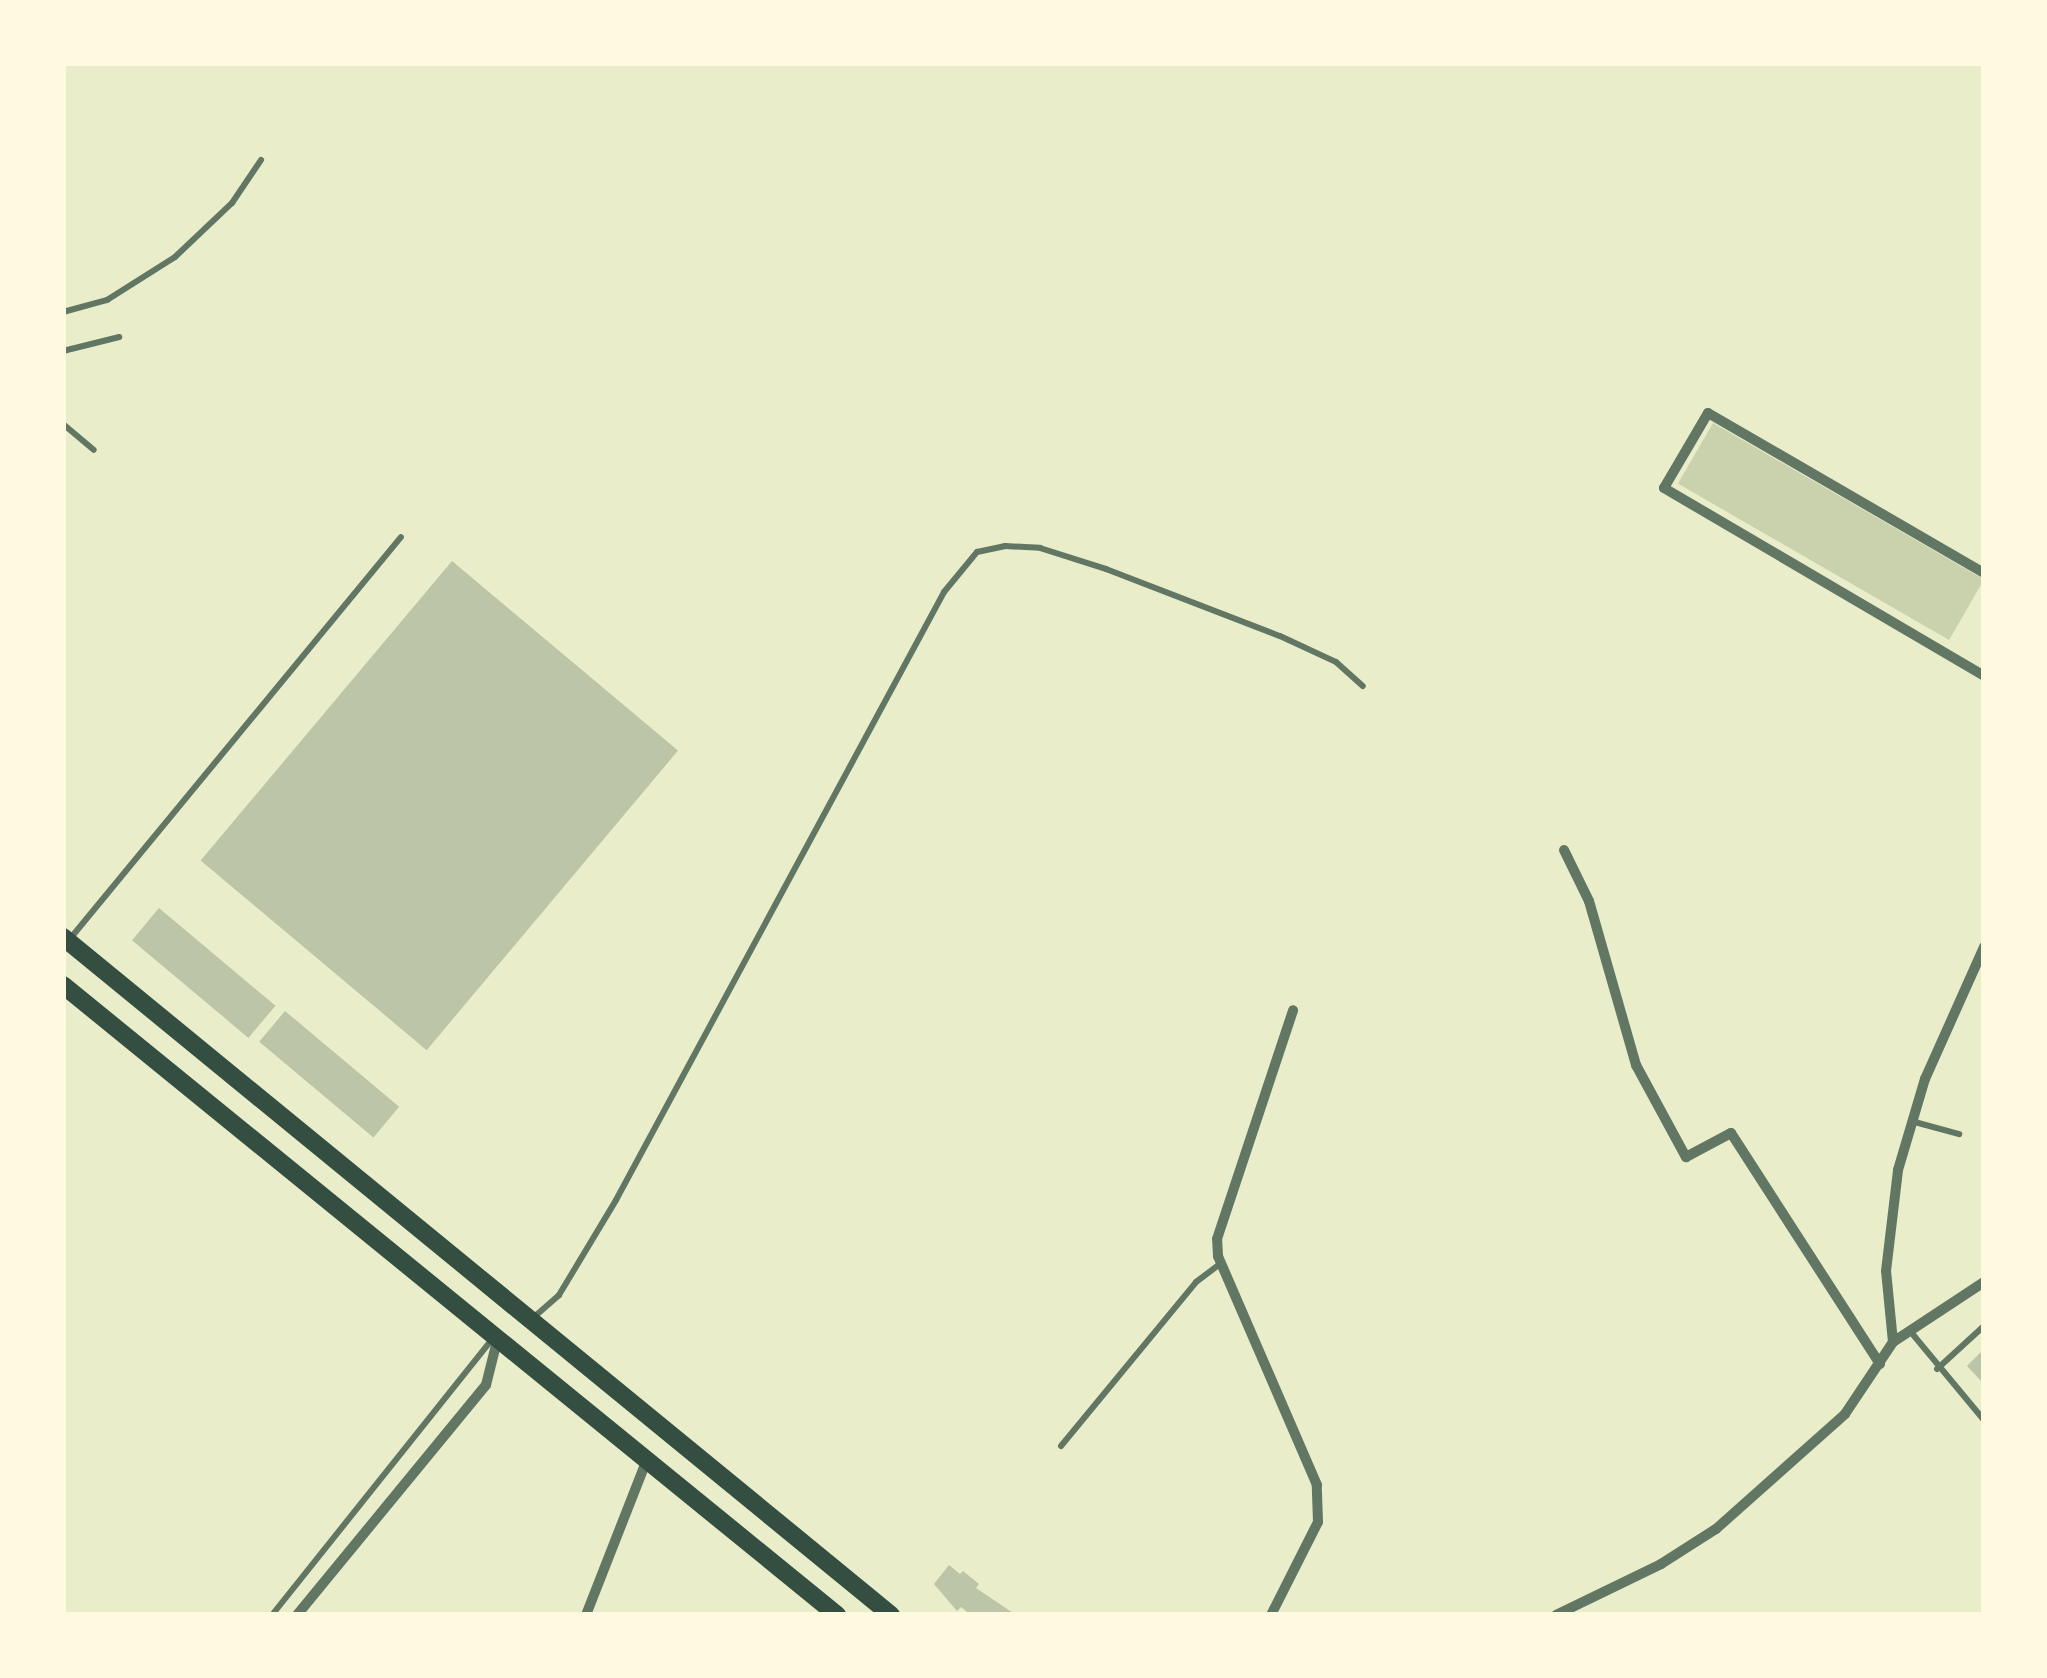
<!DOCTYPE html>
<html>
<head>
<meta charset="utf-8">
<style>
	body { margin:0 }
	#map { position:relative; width:2047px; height:1678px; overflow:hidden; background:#e9edc9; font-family:"Open Sans",sans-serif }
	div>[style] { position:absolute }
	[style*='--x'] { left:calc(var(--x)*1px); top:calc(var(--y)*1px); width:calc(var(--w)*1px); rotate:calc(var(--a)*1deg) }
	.green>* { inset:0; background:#cad2ad; transform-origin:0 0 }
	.building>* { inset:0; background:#bcc5a7; transform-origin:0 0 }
	.service>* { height:6px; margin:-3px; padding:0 3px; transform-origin:3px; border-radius:3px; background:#617663 }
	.minor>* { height:10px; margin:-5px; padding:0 5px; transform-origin:5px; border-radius:5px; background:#617663 }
	.primary>* { height:18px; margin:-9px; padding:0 9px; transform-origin:9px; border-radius:9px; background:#344e41 }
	span { translate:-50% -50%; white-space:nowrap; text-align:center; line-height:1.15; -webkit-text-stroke:12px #fefae0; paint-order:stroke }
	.frame { position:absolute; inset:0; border:66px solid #fefae0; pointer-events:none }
</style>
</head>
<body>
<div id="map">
	<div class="green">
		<div style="left:1713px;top:423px;width:313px;height:70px;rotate:30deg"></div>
	</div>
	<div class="building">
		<div style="left:452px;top:561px;width:295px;height:391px;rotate:40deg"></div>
		<div style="left:159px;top:908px;width:152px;height:42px;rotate:40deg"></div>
		<div style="left:285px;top:1011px;width:149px;height:40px;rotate:40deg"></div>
		<div style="clip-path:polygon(1984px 1349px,1984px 1384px,1967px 1366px)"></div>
		<div style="clip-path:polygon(949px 1565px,960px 1574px,963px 1571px,979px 1584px,976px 1588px,1016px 1615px,971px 1615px,961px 1607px,957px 1611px,934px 1584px)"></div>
	</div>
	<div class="service">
		<div style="--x:63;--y:312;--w:46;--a:-15.3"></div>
		<div style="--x:107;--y:300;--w:80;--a:-32.3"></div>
		<div style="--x:175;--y:257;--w:79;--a:-43.5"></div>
		<div style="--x:232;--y:203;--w:52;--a:-56"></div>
		<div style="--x:63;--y:351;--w:58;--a:-14"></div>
		<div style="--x:63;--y:424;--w:40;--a:40"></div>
		<div style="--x:69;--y:940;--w:522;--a:-50.52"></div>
		<div style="--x:1911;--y:1121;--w:50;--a:15.2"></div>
		<div style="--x:534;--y:1317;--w:33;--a:-41"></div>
		<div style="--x:559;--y:1295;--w:111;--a:-59"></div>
		<div style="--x:616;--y:1200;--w:691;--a:-61.65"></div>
		<div style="--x:944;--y:592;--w:52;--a:-50.5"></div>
		<div style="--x:977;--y:552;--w:29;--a:-12"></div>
		<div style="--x:1005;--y:546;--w:35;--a:3"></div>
		<div style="--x:1040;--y:548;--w:69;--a:17.7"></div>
		<div style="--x:1106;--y:569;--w:186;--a:21.1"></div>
		<div style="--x:1280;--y:636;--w:62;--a:24.9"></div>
		<div style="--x:1336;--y:662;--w:36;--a:42"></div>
		<div style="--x:1910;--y:1331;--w:116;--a:50.3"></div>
		<div style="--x:1937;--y:1369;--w:64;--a:-42.5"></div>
		<div style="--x:1061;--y:1446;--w:212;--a:-50.5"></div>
		<div style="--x:1196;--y:1282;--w:30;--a:-37"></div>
		<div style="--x:272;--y:1615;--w:351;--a:-51.4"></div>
	</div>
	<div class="minor">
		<div style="--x:1984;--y:573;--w:319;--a:-149.9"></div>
		<div style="--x:1708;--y:413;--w:87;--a:120.4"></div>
		<div style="--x:1664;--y:488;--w:371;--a:30.4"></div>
		<div style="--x:1564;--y:850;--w:57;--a:63.9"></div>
		<div style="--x:1589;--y:901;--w:171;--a:74"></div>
		<div style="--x:1636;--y:1065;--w:105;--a:61.5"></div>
		<div style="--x:1686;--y:1157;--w:51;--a:-28.1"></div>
		<div style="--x:1731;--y:1133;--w:275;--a:57.2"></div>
		<div style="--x:1893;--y:1342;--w:71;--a:-95.6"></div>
		<div style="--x:1886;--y:1271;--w:102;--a:-83.2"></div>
		<div style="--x:1898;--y:1170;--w:95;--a:-73.5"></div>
		<div style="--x:1925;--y:1079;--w:145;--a:-65.9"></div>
		<div style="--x:297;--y:1615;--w:298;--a:-50.6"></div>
		<div style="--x:486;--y:1385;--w:45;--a:-76"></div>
		<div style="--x:586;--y:1615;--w:164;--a:-68.6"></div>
		<div style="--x:1271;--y:1615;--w:104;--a:-63.2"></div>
		<div style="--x:1318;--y:1522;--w:37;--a:-92"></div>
		<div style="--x:1317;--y:1485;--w:249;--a:-113.4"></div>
		<div style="--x:1218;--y:1256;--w:17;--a:-93"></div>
		<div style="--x:1217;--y:1239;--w:241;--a:-71.6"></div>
		<div style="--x:1556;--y:1615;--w:117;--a:-25.9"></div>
		<div style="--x:1661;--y:1564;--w:65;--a:-32.5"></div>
		<div style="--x:1716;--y:1529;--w:173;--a:-41.7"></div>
		<div style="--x:1845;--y:1414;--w:87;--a:-56.3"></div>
		<div style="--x:1893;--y:1342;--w:109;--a:-33.4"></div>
	</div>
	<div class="primary">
		<div style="--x:63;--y:937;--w:1070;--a:39.31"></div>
		<div style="--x:63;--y:985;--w:998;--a:39.14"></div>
	</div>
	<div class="frame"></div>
</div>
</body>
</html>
